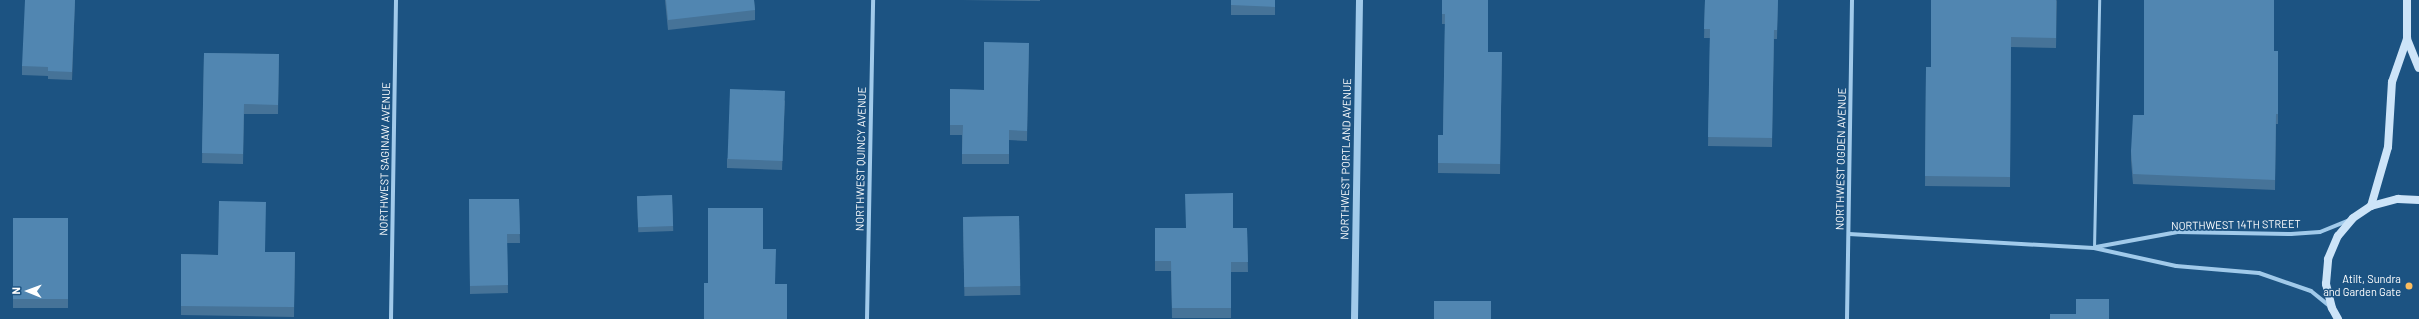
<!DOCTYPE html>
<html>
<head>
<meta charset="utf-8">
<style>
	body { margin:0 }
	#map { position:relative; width:2419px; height:319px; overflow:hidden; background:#1c5382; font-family:Barlow,sans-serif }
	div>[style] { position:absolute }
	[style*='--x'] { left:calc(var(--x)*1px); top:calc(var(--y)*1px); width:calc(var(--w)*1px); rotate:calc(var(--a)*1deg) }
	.service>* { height:3px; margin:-1.5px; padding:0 1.5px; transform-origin:1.5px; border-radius:1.5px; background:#a1caea }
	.minor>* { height:4px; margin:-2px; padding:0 2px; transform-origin:2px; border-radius:2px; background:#a1caea }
	.tertiary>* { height:7px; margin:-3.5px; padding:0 3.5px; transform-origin:3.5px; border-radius:3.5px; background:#a1caea }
	.secondary>* { height:8px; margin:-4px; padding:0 4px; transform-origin:4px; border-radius:4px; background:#cde4f8 }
	.wall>* { inset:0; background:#467398; transform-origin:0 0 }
	.shaded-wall>* { inset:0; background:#395e7c }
	.building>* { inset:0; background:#5186b1; transform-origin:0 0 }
	.dots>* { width:11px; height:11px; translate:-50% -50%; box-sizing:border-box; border:2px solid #1c5382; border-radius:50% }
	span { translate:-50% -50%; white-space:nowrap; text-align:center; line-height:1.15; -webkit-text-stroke:3px #1c5382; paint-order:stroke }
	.street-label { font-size:11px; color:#fff }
	.poi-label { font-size:11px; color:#fff }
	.right { translate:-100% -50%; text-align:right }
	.north { position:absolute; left:8px; top:271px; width:40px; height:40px; -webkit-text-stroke:3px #1c5382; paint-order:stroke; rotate:271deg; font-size:11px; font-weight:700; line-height:16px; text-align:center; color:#fff }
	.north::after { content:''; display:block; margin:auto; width:14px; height:18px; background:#fff; clip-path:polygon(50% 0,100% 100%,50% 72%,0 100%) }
</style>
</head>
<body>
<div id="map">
	<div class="service">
		<div style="--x:2094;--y:248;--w:248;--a:-88.8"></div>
	</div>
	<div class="minor">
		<div style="--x:1849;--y:234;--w:245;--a:3.3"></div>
		<div style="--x:2094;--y:248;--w:84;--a:12.4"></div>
		<div style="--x:2176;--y:266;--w:83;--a:4.8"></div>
		<div style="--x:2259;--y:273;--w:55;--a:19.1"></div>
		<div style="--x:2311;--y:291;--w:26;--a:39"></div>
		<div style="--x:2096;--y:247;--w:83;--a:-10.4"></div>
		<div style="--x:2178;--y:232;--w:113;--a:1"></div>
		<div style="--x:2291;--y:234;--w:29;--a:-4"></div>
		<div style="--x:2320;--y:232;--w:31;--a:-22"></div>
		<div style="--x:391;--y:319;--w:319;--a:-89.1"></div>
		<div style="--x:867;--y:319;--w:319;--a:-88.9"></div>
		<div style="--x:1847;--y:319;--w:319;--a:-89.1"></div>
	</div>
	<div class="tertiary">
		<div style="--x:1354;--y:319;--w:319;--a:-89.1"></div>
	</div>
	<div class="secondary">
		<div style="--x:2407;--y:39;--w:31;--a:68"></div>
		<div style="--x:2371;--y:206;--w:61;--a:-73.9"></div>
		<div style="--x:2388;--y:147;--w:65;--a:-86.5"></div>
		<div style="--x:2392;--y:82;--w:46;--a:-70.8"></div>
		<div style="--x:2407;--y:39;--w:39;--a:-90"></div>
		<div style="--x:2338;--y:319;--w:13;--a:-119"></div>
		<div style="--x:2332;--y:308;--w:25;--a:-104"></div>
		<div style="--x:2326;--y:284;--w:25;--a:-85"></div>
		<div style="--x:2328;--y:259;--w:25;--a:-67"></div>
		<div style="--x:2338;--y:236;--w:23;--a:-50"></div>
		<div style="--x:2353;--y:218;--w:22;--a:-34"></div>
		<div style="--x:2371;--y:206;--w:28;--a:-15"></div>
		<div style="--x:2398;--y:199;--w:21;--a:3"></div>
	</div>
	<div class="wall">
		<div style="clip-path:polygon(75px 0,72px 80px,48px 79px,48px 76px,22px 75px,22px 66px)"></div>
		<div style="clip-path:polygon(665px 0,754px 0,755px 10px,755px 20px,668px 30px)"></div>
		<div style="clip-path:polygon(962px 0,1040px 0,1040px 1px)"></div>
		<div style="left:1231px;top:0;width:44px;height:15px"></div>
		<div style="clip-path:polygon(1442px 0,1488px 52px,1502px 52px,1500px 174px,1438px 173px,1438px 135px,1443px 135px,1445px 24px,1442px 24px)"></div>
		<div style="clip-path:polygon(1705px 0,1778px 0,1777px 39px,1774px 39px,1772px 147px,1708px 146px,1710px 38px,1704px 38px)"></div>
		<div style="clip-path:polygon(2057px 0,2056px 48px,2011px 47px,2010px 187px,1925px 186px,1926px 67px,1931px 67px)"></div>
		<div style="clip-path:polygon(1029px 43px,1027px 141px,1009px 140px,1009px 164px,962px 164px,962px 135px,950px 135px,950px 89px,984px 90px)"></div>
		<div style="clip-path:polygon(2274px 51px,2278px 51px,2278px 124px,2276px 124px,2275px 190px,2133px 184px,2131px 161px,2131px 151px,2144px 115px)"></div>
		<div style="clip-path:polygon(204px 53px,279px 54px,278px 114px,244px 114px,243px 164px,202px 163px)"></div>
		<div style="clip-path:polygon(785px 100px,782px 170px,727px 168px,727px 159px)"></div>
		<div style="left:672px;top:195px;width:36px;height:35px;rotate:88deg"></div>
		<div style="clip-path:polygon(469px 199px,519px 199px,520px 243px,507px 243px,508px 293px,470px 294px)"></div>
		<div style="left:1019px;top:216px;width:79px;height:56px;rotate:89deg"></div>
		<div style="left:13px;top:218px;width:55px;height:90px"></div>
		<div style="clip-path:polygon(1155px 228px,1247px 228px,1248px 272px,1231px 272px,1231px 318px,1172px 318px,1171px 271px,1155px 271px)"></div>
		<div style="clip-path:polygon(265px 252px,295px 252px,294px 317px,181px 315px,181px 254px,218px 255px)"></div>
	</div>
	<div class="shaded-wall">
		<div style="clip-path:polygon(75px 0,72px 80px,72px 72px)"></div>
	</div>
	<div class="building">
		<div style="clip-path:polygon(25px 0,75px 0,72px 72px,48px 71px,48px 67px,22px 66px)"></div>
		<div style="clip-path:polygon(666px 0,754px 0,755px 10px,668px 20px)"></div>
		<div style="clip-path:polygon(1231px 0,1275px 0,1275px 7px,1231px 5px)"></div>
		<div style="clip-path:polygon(1442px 0,1488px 0,1488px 52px,1502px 52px,1500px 164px,1438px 163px,1438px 135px,1443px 135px,1445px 14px,1442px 14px)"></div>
		<div style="clip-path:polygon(1705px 0,1778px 0,1777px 30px,1774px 30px,1772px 138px,1708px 137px,1710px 29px,1704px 29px)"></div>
		<div style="clip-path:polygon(1931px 0,2056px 0,2056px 38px,2011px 37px,2010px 177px,1925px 176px,1926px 67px,1931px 67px)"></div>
		<div style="clip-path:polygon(2144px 0,2274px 0,2274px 51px,2278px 51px,2278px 114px,2276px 114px,2275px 180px,2133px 174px,2131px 151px,2133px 115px,2144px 115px)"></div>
		<div style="clip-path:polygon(984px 42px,1029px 43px,1027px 131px,1009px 130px,1009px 154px,962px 154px,963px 125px,950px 125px,950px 89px,984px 90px)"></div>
		<div style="clip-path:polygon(204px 53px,279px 54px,278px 105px,244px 104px,243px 154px,202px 153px)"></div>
		<div style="left:730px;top:89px;width:55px;height:70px;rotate:2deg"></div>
		<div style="clip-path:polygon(1233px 193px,1233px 228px,1247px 228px,1248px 262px,1231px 262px,1231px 308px,1172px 308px,1171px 261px,1155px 261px,1155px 228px,1186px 228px,1185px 194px)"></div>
		<div style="left:672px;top:195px;width:31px;height:35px;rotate:88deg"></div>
		<div style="clip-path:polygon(469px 199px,519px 199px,520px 234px,507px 234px,508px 285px,470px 286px)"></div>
		<div style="clip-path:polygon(219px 201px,266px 202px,265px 252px,295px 252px,294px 307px,181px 306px,181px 254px,218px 255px)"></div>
		<div style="clip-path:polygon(708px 208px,763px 208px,763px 249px,776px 249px,775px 284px,787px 284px,787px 319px,704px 319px,704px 283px,708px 283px)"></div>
		<div style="left:1019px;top:216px;width:70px;height:56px;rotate:89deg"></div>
		<div style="left:13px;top:218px;width:55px;height:81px"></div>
		<div style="clip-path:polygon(2076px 299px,2109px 299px,2109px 319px,2050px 319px,2050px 314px,2076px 314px)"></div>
		<div style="left:1491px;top:301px;width:18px;height:57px;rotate:90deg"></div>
	</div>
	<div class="dots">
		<div style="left:2409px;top:286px;background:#fbbd5f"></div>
	</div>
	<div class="street-label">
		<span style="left:385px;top:159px;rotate:-89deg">NORTHWEST SAGINAW AVENUE</span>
		<span style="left:861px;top:159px;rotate:-89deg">NORTHWEST QUINCY AVENUE</span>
		<span style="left:1346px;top:159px;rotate:-89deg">NORTHWEST PORTLAND AVENUE</span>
		<span style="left:1841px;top:159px;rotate:-89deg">NORTHWEST OGDEN AVENUE</span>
		<span style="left:2236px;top:225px;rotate:-1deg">NORTHWEST 14TH STREET</span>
	</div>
	<div class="poi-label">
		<span class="right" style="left:2401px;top:286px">Atilt, Sundra<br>and Garden Gate</span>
	</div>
	<div class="north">N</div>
</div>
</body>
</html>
